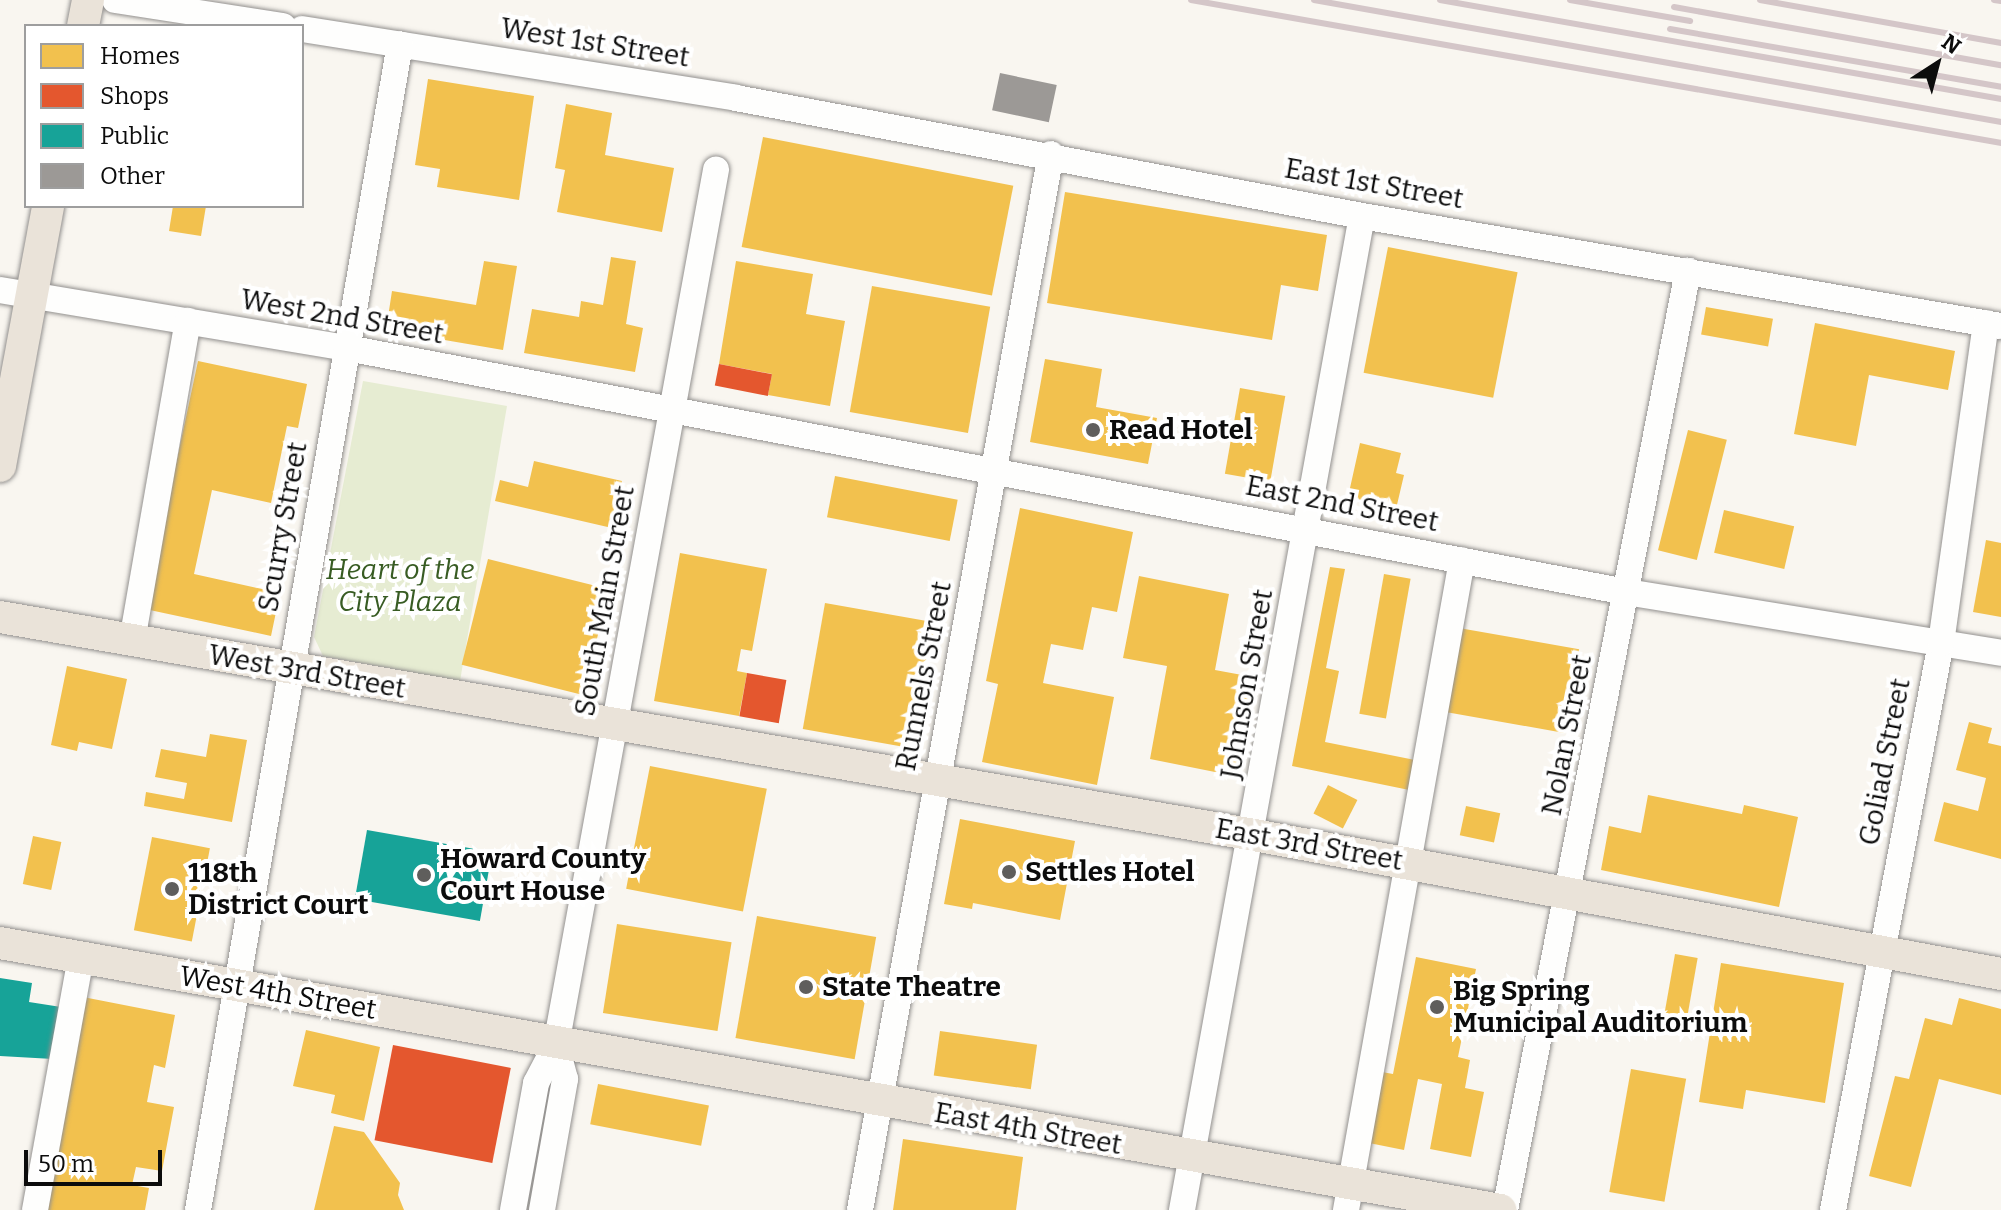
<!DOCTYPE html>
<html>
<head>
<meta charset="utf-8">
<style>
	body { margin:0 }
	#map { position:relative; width:2001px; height:1210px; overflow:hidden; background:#f9f6f0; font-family:Bitter,serif }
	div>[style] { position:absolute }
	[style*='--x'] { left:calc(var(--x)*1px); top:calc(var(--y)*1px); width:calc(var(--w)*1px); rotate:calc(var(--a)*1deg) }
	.green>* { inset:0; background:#e6ecd2 }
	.homes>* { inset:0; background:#f2c14e; transform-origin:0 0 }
	.shops>* { inset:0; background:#e4572e; transform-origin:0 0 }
	.public>* { inset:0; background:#17a398; transform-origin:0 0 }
	.building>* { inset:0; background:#9c9996; transform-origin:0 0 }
	.roads { filter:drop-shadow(0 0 2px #93918f) drop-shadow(0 0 2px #93918f) }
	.minor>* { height:26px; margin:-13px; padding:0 13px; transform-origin:13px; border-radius:13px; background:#fefefd }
	.major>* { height:32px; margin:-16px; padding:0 16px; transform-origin:16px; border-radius:16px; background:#eae3d9 }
	.rail>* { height:6px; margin:-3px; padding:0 3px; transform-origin:3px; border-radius:3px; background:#d4c6c8 }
	.dots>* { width:22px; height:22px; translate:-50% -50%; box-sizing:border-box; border:4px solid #fff; border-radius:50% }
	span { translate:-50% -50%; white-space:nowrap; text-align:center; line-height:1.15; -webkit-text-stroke:8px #fff; paint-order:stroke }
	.street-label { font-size:28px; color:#0c0c0c }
	.poi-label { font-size:28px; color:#0c0c0c; font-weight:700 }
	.left { translate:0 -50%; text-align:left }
	.park-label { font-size:28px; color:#385c23; font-style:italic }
	.legend { position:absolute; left:24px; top:24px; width:280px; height:184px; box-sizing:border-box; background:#fff; border:2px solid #9e9e9e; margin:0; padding:10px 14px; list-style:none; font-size:24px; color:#0c0c0c }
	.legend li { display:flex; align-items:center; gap:16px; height:40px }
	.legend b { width:40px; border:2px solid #9e9e9e }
	.north { position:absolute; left:1897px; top:24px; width:80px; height:80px; -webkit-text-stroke:6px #fff; paint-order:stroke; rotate:36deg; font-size:22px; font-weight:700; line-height:32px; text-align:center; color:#0c0c0c }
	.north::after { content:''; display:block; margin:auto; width:28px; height:36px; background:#0c0c0c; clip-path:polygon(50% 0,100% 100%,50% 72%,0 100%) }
	.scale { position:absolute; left:24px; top:1150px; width:138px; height:36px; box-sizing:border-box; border:4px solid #0c0c0c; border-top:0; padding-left:10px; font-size:24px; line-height:28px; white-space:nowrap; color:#0c0c0c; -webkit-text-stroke:6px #fff; paint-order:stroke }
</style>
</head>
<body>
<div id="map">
	<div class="green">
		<div style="clip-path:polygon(363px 381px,507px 406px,460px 681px,323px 656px,314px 637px)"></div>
	</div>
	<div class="homes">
		<div style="clip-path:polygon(428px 79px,534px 96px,519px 200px,437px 187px,440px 169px,415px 165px)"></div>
		<div style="clip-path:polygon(566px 104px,612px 113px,605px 155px,674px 168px,662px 232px,557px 212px,565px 170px,555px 168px)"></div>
		<div style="left:763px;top:137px;width:255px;height:112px;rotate:11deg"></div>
		<div style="clip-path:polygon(1065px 192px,1327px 235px,1318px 291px,1281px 285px,1272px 340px,1047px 303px)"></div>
		<div style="clip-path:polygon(173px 206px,206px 206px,201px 236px,169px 231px)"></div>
		<div style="left:1388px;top:247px;width:132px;height:128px;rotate:11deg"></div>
		<div style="clip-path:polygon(611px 257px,636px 261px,626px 324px,643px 328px,635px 372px,524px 353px,532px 309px,579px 317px,581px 301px,603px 305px)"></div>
		<div style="clip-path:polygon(484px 261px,517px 266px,503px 350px,386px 330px,392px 291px,476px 305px)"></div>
		<div style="clip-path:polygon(736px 261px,813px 274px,806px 314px,845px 321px,830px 406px,768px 395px,772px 374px,719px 364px)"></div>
		<div style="left:872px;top:286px;width:120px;height:128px;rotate:10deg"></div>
		<div style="left:1706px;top:307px;width:68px;height:28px;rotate:10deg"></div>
		<div style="clip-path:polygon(1815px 323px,1955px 351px,1948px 390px,1869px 375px,1856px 446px,1794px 434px)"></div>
		<div style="clip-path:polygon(1045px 359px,1102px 369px,1096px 407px,1157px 418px,1148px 464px,1030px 442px)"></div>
		<div style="clip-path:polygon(198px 361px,307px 384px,298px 428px,287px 426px,271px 503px,212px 490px,194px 574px,280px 593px,271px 636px,145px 609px)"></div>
		<div style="left:1240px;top:388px;width:46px;height:87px;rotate:10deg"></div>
		<div style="left:1688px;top:430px;width:40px;height:124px;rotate:14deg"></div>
		<div style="clip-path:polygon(1360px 443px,1401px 453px,1396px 473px,1404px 475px,1396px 509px,1348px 497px)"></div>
		<div style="clip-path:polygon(534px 461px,622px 481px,612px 528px,495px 501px,500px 480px,528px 487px)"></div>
		<div style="left:835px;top:476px;width:125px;height:42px;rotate:11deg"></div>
		<div style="clip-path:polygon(1020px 508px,1133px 532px,1117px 612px,1092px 607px,1083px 650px,1051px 644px,1043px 683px,1114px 697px,1097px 785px,982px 762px,998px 684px,986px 681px)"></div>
		<div style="left:1724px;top:510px;width:72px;height:44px;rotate:13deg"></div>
		<div style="clip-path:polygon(1986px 540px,2001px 543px,2001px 617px,1973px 612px)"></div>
		<div style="clip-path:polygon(680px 553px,767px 569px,752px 651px,741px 649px,737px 671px,747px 673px,739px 716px,654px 701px)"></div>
		<div style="left:488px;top:559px;width:125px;height:109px;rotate:14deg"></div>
		<div style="clip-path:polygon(1330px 567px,1345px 569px,1326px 668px,1339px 671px,1325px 742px,1425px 762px,1419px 792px,1292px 766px)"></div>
		<div style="left:1384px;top:574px;width:27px;height:142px;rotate:10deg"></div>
		<div style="clip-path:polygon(1139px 576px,1229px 594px,1215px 670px,1253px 677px,1235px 776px,1150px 759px,1167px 666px,1123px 658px)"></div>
		<div style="left:825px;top:603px;width:112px;height:128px;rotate:10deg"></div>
		<div style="left:1459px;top:628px;width:122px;height:85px;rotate:10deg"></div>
		<div style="clip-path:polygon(67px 666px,127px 679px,112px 749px,79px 742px,77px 751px,51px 745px)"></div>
		<div style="clip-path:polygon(1969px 722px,1992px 728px,1988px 743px,2001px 746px,2001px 859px,1934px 841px,1944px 802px,1978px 811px,1986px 778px,1956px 770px)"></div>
		<div style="clip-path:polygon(210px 734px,247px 740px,232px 822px,144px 806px,146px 792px,184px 799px,187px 783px,155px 777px,161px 749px,206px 757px)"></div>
		<div style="left:650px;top:766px;width:119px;height:125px;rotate:11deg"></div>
		<div style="left:1328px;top:785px;width:33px;height:32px;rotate:27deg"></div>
		<div style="clip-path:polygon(1648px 795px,1742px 814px,1744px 805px,1798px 817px,1779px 907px,1601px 870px,1609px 826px,1641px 833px)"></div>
		<div style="left:1466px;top:806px;width:35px;height:30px;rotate:12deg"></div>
		<div style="clip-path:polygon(960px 819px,1075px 841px,1060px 920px,973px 903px,972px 909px,944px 904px)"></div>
		<div style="left:33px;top:836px;width:29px;height:49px;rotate:12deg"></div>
		<div style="left:152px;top:837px;width:59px;height:95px;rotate:11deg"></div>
		<div style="left:757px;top:916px;width:121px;height:124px;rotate:10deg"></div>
		<div style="left:617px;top:924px;width:116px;height:90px;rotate:9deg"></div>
		<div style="left:1675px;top:954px;width:23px;height:60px;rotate:10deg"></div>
		<div style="clip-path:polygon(1416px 957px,1476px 969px,1458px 1057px,1470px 1060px,1465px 1088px,1484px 1092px,1471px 1157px,1430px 1149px,1442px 1084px,1418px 1079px,1404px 1150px,1369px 1143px,1382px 1072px,1393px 1074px)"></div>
		<div style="clip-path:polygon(1721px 963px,1844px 983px,1825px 1103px,1746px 1090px,1743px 1109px,1699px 1102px)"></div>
		<div style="clip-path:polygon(83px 997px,175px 1015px,165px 1068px,154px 1065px,147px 1102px,174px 1107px,162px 1171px,136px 1167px,132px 1185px,149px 1188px,145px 1210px,44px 1210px)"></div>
		<div style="clip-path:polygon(1959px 998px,2001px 1009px,2001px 1095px,1939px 1079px,1911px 1187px,1869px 1176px,1895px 1076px,1909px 1079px,1925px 1018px,1952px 1025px)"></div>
		<div style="clip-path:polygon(306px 1030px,380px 1047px,364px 1121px,331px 1113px,335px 1095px,293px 1086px)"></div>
		<div style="left:940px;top:1031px;width:98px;height:45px;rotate:8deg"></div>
		<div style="left:1631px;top:1069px;width:56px;height:125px;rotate:10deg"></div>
		<div style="left:598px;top:1084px;width:113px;height:41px;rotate:11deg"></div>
		<div style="clip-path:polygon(334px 1126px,364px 1132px,400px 1183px,398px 1195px,404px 1210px,314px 1210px)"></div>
		<div style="clip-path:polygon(903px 1139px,1023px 1157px,1016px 1210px,893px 1210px)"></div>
	</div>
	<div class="shops">
		<div style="left:719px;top:364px;width:54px;height:22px;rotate:11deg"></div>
		<div style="left:747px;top:673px;width:40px;height:44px;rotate:10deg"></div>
		<div style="left:393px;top:1045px;width:120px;height:97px;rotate:11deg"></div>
	</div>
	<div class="public">
		<div style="left:367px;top:830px;width:127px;height:70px;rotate:10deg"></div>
		<div style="clip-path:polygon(0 978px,32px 983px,29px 1002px,61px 1007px,53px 1059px,0 1056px)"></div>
	</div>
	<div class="building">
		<div style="left:1000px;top:73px;width:58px;height:38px;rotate:12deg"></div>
	</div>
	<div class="roads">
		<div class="minor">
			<div style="--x:115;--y:0;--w:170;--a:8.8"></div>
			<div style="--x:302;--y:29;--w:439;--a:9"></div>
			<div style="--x:736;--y:98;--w:637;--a:10.67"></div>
			<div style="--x:1362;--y:216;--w:648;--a:9.77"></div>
			<div style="--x:0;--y:290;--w:352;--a:9.5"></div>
			<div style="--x:347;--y:348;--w:1302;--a:10.8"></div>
			<div style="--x:1626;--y:592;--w:380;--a:9.2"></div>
			<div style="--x:132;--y:641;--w:325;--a:-80.1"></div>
			<div style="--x:35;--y:1210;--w:257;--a:-79.7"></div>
			<div style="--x:198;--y:1210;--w:1183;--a:-80.17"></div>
			<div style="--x:513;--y:1210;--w:129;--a:-79.7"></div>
			<div style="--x:536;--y:1083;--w:43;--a:-62.2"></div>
			<div style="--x:556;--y:1045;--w:890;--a:-79.64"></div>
			<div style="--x:542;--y:1210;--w:133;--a:-80"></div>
			<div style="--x:565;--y:1079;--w:35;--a:-105"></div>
			<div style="--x:860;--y:1210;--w:1073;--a:-79.75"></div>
			<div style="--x:1182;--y:1210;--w:1010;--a:-79.74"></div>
			<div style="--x:1346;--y:1210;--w:660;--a:-79.88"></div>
			<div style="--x:1505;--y:1210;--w:957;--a:-78.97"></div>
			<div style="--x:1833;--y:1210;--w:577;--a:-79.22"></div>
			<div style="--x:1941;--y:643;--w:323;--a:-82"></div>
		</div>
		<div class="major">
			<div style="--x:83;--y:26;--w:26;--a:-79"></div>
			<div style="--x:0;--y:466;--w:264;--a:-79.5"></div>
			<div style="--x:0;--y:617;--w:1273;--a:9.86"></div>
			<div style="--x:1254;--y:835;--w:760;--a:10.54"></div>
			<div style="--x:0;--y:943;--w:1524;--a:10.09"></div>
		</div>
	</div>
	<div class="rail">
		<div style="--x:1191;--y:0;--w:823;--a:10.01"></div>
		<div style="--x:1314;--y:0;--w:698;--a:10.07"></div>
		<div style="--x:1440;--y:0;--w:570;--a:10.01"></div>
		<div style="--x:1570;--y:0;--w:122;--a:9.9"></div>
		<div style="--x:1760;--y:0;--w:245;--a:10.1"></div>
		<div style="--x:1994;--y:0;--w:7;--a:8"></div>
		<div style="--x:1674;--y:7;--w:332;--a:10.1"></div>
		<div style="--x:1670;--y:29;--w:336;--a:9.9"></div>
	</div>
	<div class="dots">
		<div style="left:1093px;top:430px;background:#5f5e5c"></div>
		<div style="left:1009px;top:872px;background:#5f5e5c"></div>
		<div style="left:424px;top:875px;background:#5f5e5c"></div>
		<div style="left:172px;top:889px;background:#5f5e5c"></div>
		<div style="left:806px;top:987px;background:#5f5e5c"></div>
		<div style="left:1437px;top:1007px;background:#5f5e5c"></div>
	</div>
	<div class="street-label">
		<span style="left:595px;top:43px;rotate:9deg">West 1st Street</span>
		<span style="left:1374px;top:184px;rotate:10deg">East 1st Street</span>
		<span style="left:342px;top:317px;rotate:10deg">West 2nd Street</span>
		<span style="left:1342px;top:504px;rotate:11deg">East 2nd Street</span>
		<span style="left:283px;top:527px;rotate:-80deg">Scurry Street</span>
		<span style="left:605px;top:601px;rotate:-80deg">South Main Street</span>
		<span style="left:307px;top:672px;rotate:10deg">West 3rd Street</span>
		<span style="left:924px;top:676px;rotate:-79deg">Runnels Street</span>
		<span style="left:1247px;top:684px;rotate:-80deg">Johnson Street</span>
		<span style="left:1567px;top:735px;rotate:-79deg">Nolan Street</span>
		<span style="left:1885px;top:762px;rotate:-79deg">Goliad Street</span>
		<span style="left:1309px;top:845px;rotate:10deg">East 3rd Street</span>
		<span style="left:278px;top:993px;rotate:10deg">West 4th Street</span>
		<span style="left:1028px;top:1129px;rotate:10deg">East 4th Street</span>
	</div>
	<div class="poi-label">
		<span class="left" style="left:1109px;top:430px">Read Hotel</span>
		<span class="left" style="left:440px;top:875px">Howard County<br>Court House</span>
		<span class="left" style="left:1025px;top:872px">Settles Hotel</span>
		<span class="left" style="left:188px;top:889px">118th<br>District Court</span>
		<span class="left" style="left:822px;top:987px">State Theatre</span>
		<span class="left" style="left:1453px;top:1007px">Big Spring<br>Municipal Auditorium</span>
	</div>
	<div class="park-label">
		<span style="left:400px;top:586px">Heart of the<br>City Plaza</span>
	</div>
	<ul class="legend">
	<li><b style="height:22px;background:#f2c14e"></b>Homes</li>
	<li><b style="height:22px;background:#e4572e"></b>Shops</li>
	<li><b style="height:22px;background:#17a398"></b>Public</li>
	<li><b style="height:22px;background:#9c9996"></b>Other</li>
	</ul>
	<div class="north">N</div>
	<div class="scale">50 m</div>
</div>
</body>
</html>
